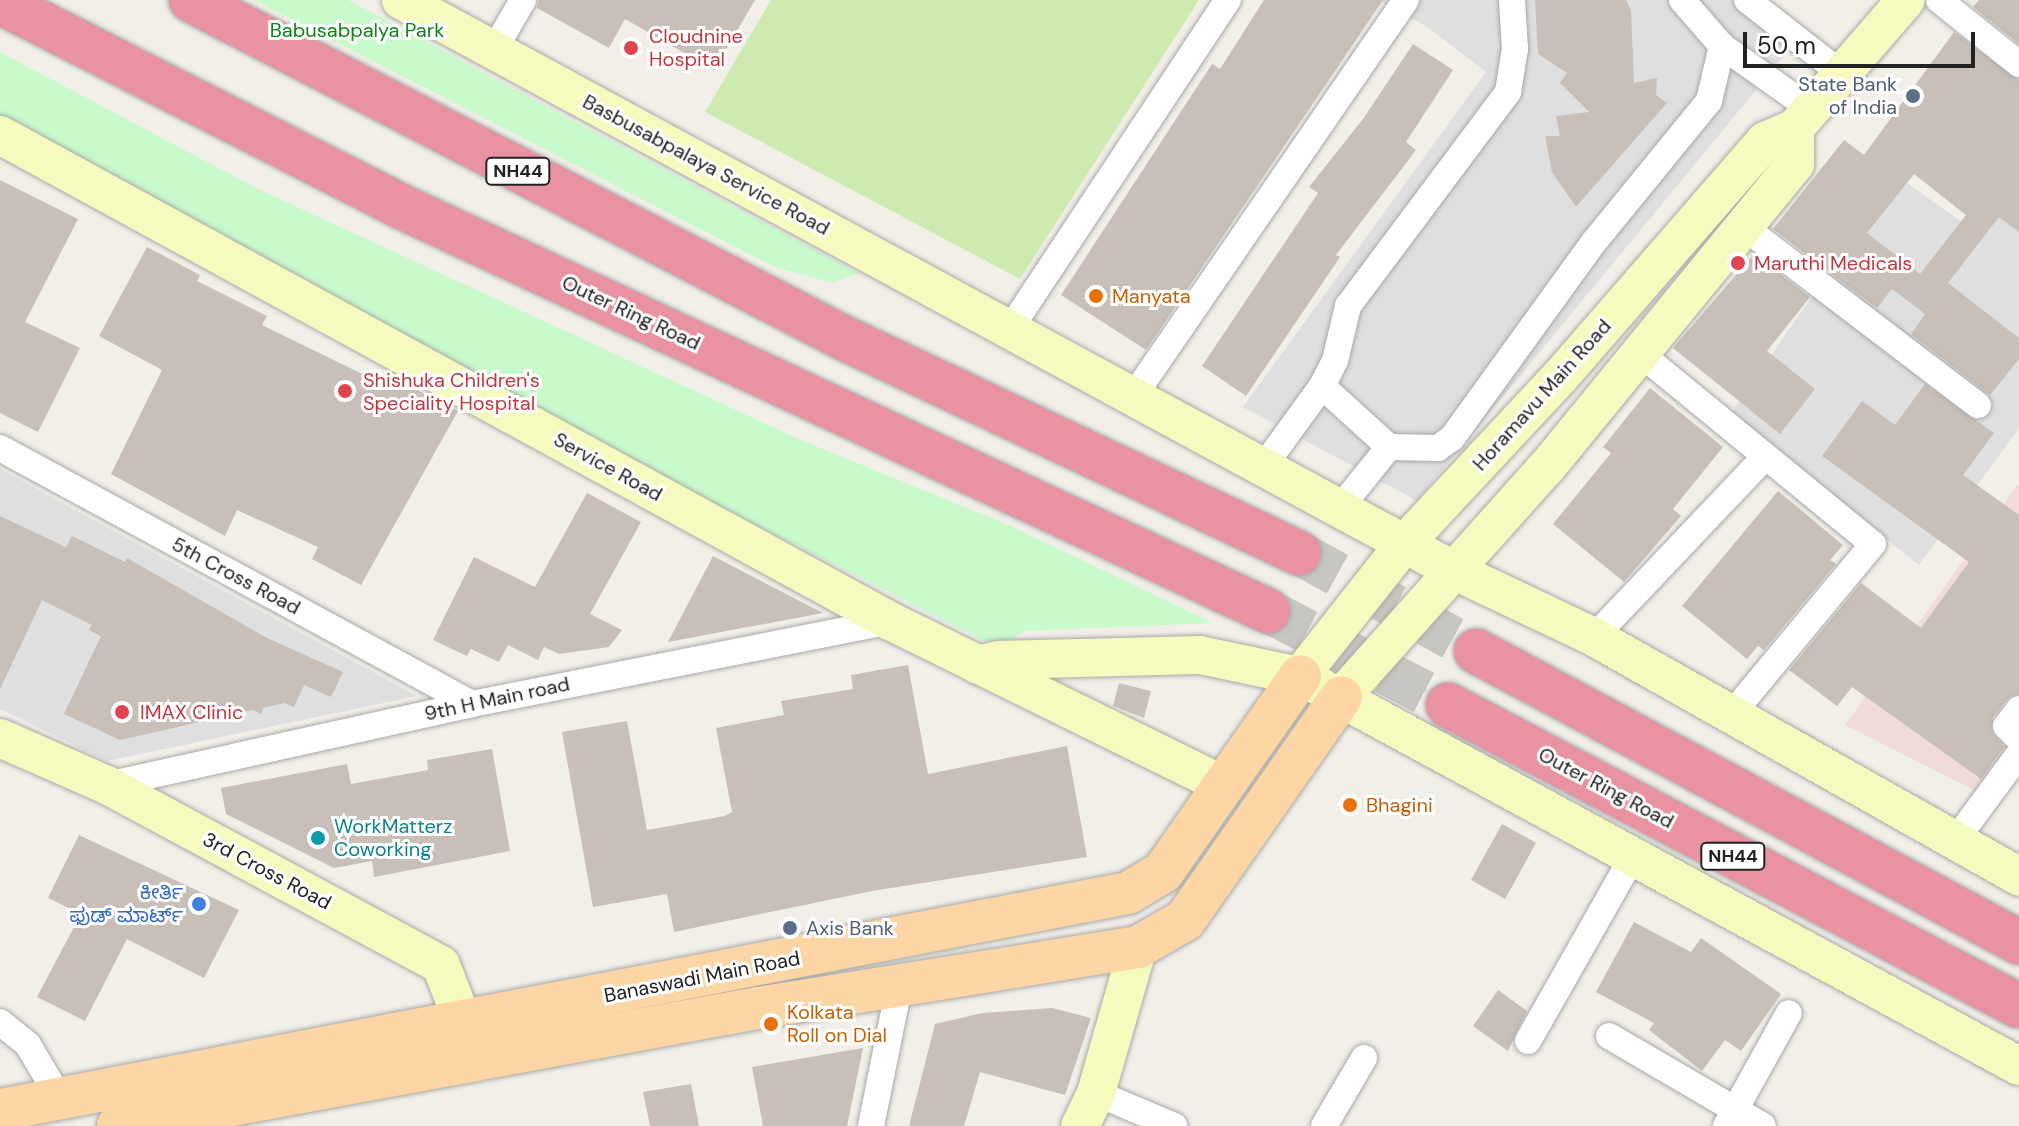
<!DOCTYPE html>
<html>
<head>
<meta charset="utf-8">
<style>
	body { margin:0 }
	#map { position:relative; width:2019px; height:1126px; overflow:hidden; background:#f2efe9; font-family:"DM Sans","Noto Sans Kannada",sans-serif }
	div>[style] { position:absolute }
	[style*='--x'] { left:calc(var(--x)*1px); top:calc(var(--y)*1px); width:calc(var(--w)*1px); rotate:calc(var(--a)*1deg) }
	.residential>* { inset:0; background:#e0dfdf }
	.commercial>* { inset:0; background:#f2dad9 }
	.grass>* { inset:0; background:#cdebb0 }
	.park>* { inset:0; background:#c8facc }
	.building>* { inset:0; background:#c7bfb8; transform-origin:0 0 }
	.highway-tunnel>* { height:44px; margin-top:-22px; transform-origin:0; background:repeating-linear-gradient(90deg,#c8c6c1 0 44px,transparent 0 66px) }
	.roads { filter:drop-shadow(0 0 2px #a9a9a9) drop-shadow(0 0 2px #a9a9a9) }
	.street>* { height:26px; margin:-13px; padding:0 13px; transform-origin:13px; border-radius:13px; background:#fff }
	.secondary>* { height:38px; margin:-19px; padding:0 19px; transform-origin:19px; border-radius:19px; background:#f7fabf }
	.primary>* { height:42px; margin:-21px; padding:0 21px; transform-origin:21px; border-radius:21px; background:#fcd6a4 }
	.highway>* { height:44px; margin:-22px; padding:0 22px; transform-origin:22px; border-radius:22px; background:#e892a2 }
	.dots>* { width:22px; height:22px; translate:-50% -50%; box-sizing:border-box; border:4px solid #fff; border-radius:50% }
	span { translate:-50% -50%; white-space:nowrap; text-align:center; line-height:1.15; -webkit-text-stroke:6px #fff; paint-order:stroke }
	.shield-label span { padding:2px 6px; background:#fff; border:2px solid; border-radius:6px; -webkit-text-stroke-width:0 }
	.shield-label { font-size:18px; color:#222; font-weight:700 }
	.park-label { font-size:20px; color:#0c8416 }
	.health-label { font-size:20px; color:#be3a42 }
	.left { translate:0 -50%; text-align:left }
	.service-label { font-size:20px; color:#4e5e75 }
	.right { translate:-100% -50%; text-align:right }
	.street-label { font-size:20px; color:#222 }
	.food-label { font-size:20px; color:#c56008 }
	.culture-label { font-size:20px; color:#0d838f }
	.shop-label { font-size:20px; color:#366cbe }
	.scale { position:absolute; left:1743px; top:32px; width:232px; height:36px; box-sizing:border-box; border:4px solid #222; border-top:0; padding-left:10px; font-size:24px; line-height:28px; white-space:nowrap; color:#222; -webkit-text-stroke:6px #fff; paint-order:stroke }
</style>
</head>
<body>
<div id="map">
	<div class="residential">
		<div style="clip-path:polygon(1378px 0,1735px 0,1794px 44px,1417px 501px,1243px 407px,1486px 72px,1426px 26px)"></div>
		<div style="clip-path:polygon(1896px 175px,1977px 233px,2019px 177px,2019px 428px,1919px 565px,1729px 416px)"></div>
		<div style="clip-path:polygon(0 469px,417px 696px,107px 761px,0 709px)"></div>
	</div>
	<div class="commercial">
		<div style="clip-path:polygon(2019px 483px,2019px 771px,1998px 802px,1845px 725px)"></div>
	</div>
	<div class="grass">
		<div style="clip-path:polygon(771px 0,1199px 0,1020px 279px,705px 112px)"></div>
	</div>
	<div class="park">
		<div style="clip-path:polygon(254px 0,348px 0,858px 273px,833px 283px,774px 267px)"></div>
		<div style="clip-path:polygon(0 52px,258px 189px,801px 440px,1011px 526px,1213px 623px,1025px 631px,997px 647px,585px 439px,0 124px)"></div>
	</div>
	<div class="building">
		<div style="clip-path:polygon(539px 0,755px 0,714px 70px,625px 19px,609px 48px,537px 8px)"></div>
		<div style="clip-path:polygon(1264px 0,1383px 0,1146px 350px,1061px 295px,1212px 64px,1220px 69px)"></div>
		<div style="clip-path:polygon(1535px 0,1626px 0,1631px 10px,1634px 83px,1657px 78px,1656px 95px,1667px 103px,1576px 207px,1552px 172px,1545px 136px,1560px 136px,1556px 116px,1589px 112px,1560px 83px,1567px 73px,1538px 54px)"></div>
		<div style="clip-path:polygon(1979px 0,2019px 0,2019px 44px,1973px 7px)"></div>
		<div style="clip-path:polygon(evenodd,1954px 32px,2019px 80px,2019px 232px,1999px 217px,1948px 283px,2019px 338px,2019px 359px,1990px 395px,1911px 334px,1925px 314px,1892px 289px,1877px 308px,1773px 229px,1844px 140px,1864px 155px,1954px 32px,1914px 174px,1966px 215px,1920px 274px,1867px 233px,1914px 174px)"></div>
		<div style="clip-path:polygon(1413px 44px,1453px 70px,1406px 142px,1416px 150px,1336px 255px,1340px 257px,1246px 396px,1202px 366px,1318px 193px,1309px 187px,1363px 119px)"></div>
		<div style="clip-path:polygon(0 180px,78px 219px,25px 322px,80px 348px,38px 432px,0 413px)"></div>
		<div style="clip-path:polygon(147px 247px,200px 275px,197px 281px,267px 316px,262px 325px,393px 389px,398px 380px,458px 411px,361px 585px,312px 559px,318px 547px,237px 510px,225px 536px,111px 474px,162px 370px,99px 336px)"></div>
		<div style="clip-path:polygon(1754px 254px,1810px 297px,1767px 351px,1815px 389px,1780px 434px,1673px 348px)"></div>
		<div style="clip-path:polygon(1925px 384px,1994px 433px,1963px 475px,2019px 515px,2019px 693px,2007px 699px,1993px 717px,1991px 731px,2004px 747px,1981px 779px,1852px 687px,1837px 706px,1789px 670px,1861px 583px,1921px 628px,1969px 562px,1822px 456px,1862px 401px,1895px 425px)"></div>
		<div style="clip-path:polygon(1650px 388px,1723px 447px,1673px 509px,1681px 516px,1624px 582px,1553px 524px,1611px 453px,1603px 447px)"></div>
		<div style="clip-path:polygon(1778px 491px,1843px 545px,1830px 560px,1836px 564px,1764px 650px,1758px 646px,1747px 659px,1682px 606px)"></div>
		<div style="clip-path:polygon(587px 493px,641px 522px,590px 614px,622px 630px,609px 647px,559px 654px,544px 647px,538px 660px,508px 645px,499px 662px,471px 649px,467px 656px,433px 640px,474px 557px,535px 587px)"></div>
		<div style="clip-path:polygon(0 516px,66px 547px,72px 536px,125px 562px,127px 558px,265px 637px,343px 672px,331px 697px,304px 685px,294px 707px,284px 703px,263px 708px,261px 714px,253px 710px,120px 740px,64px 714px,101px 636px,89px 630px,92px 625px,42px 600px,0 689px)"></div>
		<div style="clip-path:polygon(713px 556px,823px 613px,668px 642px)"></div>
		<div style="clip-path:polygon(908px 665px,928px 774px,1067px 746px,1087px 857px,872px 891px,674px 932px,667px 894px,593px 907px,562px 732px,627px 721px,647px 830px,725px 816px,732px 812px,716px 728px,784px 715px,781px 701px,853px 689px,851px 675px)"></div>
		<div style="clip-path:polygon(1119px 683px,1151px 691px,1144px 718px,1113px 706px)"></div>
		<div style="clip-path:polygon(492px 749px,510px 851px,374px 877px,372px 861px,334px 868px,226px 814px,221px 788px,347px 764px,351px 784px,428px 770px,427px 760px)"></div>
		<div style="left:1502px;top:824px;width:39px;height:64px;rotate:29deg"></div>
		<div style="clip-path:polygon(79px 835px,239px 910px,204px 978px,127px 939px,85px 1021px,37px 997px,81px 914px,48px 898px)"></div>
		<div style="clip-path:polygon(1634px 922px,1691px 952px,1701px 938px,1781px 994px,1741px 1051px,1725px 1040px,1702px 1071px,1649px 1030px,1654px 1023px,1596px 992px)"></div>
		<div style="clip-path:polygon(1498px 990px,1527px 1011px,1508px 1051px,1473px 1026px)"></div>
		<div style="clip-path:polygon(1052px 1008px,1091px 1018px,1065px 1095px,980px 1072px,964px 1126px,909px 1126px,935px 1024px,982px 1013px)"></div>
		<div style="clip-path:polygon(863px 1048px,847px 1126px,763px 1126px,752px 1067px)"></div>
		<div style="clip-path:polygon(691px 1084px,699px 1126px,650px 1126px,643px 1092px)"></div>
	</div>
	<div class="highway-tunnel">
		<div style="--x:1299;--y:553;--w:202;--a:29"></div>
		<div style="--x:1268;--y:611;--w:203;--a:27.6"></div>
	</div>
	<div class="roads">
		<div class="street">
			<div style="--x:1682;--y:0;--w:61;--a:49"></div>
			<div style="--x:1722;--y:46;--w:109;--a:35.3"></div>
			<div style="--x:1747;--y:0;--w:120;--a:37.9"></div>
			<div style="--x:1939;--y:0;--w:102;--a:38.7"></div>
			<div style="--x:494;--y:50;--w:58;--a:-59.9"></div>
			<div style="--x:1744;--y:227;--w:294;--a:37.3"></div>
			<div style="--x:1010;--y:329;--w:395;--a:-56.5"></div>
			<div style="--x:1642;--y:355;--w:298;--a:39.3"></div>
			<div style="--x:1873;--y:544;--w:224;--a:129.7"></div>
			<div style="--x:1322;--y:386;--w:91;--a:42.3"></div>
			<div style="--x:1389;--y:447;--w:49;--a:1.2"></div>
			<div style="--x:1438;--y:448;--w:17;--a:-36"></div>
			<div style="--x:1452;--y:438;--w:242;--a:-54.1"></div>
			<div style="--x:1594;--y:242;--w:182;--a:-50.8"></div>
			<div style="--x:1709;--y:101;--w:57;--a:-76.7"></div>
			<div style="--x:1135;--y:394;--w:478;--a:-55.5"></div>
			<div style="--x:0;--y:448;--w:537;--a:28.47"></div>
			<div style="--x:1264;--y:466;--w:99;--a:-54.1"></div>
			<div style="--x:1322;--y:386;--w:28;--a:-63"></div>
			<div style="--x:1335;--y:361;--w:57;--a:-76.7"></div>
			<div style="--x:1348;--y:306;--w:267;--a:-53.2"></div>
			<div style="--x:1508;--y:92;--w:44;--a:-80.8"></div>
			<div style="--x:1515;--y:49;--w:49;--a:-93.5"></div>
			<div style="--x:1340;--y:508;--w:78;--a:-51.2"></div>
			<div style="--x:1594;--y:637;--w:248;--a:-46.5"></div>
			<div style="--x:2019;--y:709;--w:21;--a:127"></div>
			<div style="--x:2006;--y:726;--w:18;--a:45"></div>
			<div style="--x:107;--y:785;--w:374;--a:-12.5"></div>
			<div style="--x:472;--y:704;--w:426;--a:-11.2"></div>
			<div style="--x:1955;--y:841;--w:108;--a:-53.7"></div>
			<div style="--x:0;--y:1022;--w:36;--a:39"></div>
			<div style="--x:28;--y:1045;--w:63;--a:59.3"></div>
			<div style="--x:1609;--y:1036;--w:178;--a:30.3"></div>
			<div style="--x:1528;--y:1041;--w:213;--a:-60.4"></div>
			<div style="--x:1096;--y:1093;--w:85;--a:22.9"></div>
			<div style="--x:871;--y:1126;--w:142;--a:-78.6"></div>
			<div style="--x:1324;--y:1126;--w:79;--a:-59.5"></div>
			<div style="--x:1726;--y:1126;--w:129;--a:-60.9"></div>
		</div>
		<div class="secondary">
			<div style="--x:401;--y:0;--w:1196;--a:28.45"></div>
			<div style="--x:1453;--y:570;--w:156;--a:25.4"></div>
			<div style="--x:1594;--y:637;--w:488;--a:29.4"></div>
			<div style="--x:0;--y:135;--w:1014;--a:28.64"></div>
			<div style="--x:890;--y:621;--w:371;--a:26.2"></div>
			<div style="--x:978;--y:665;--w:21;--a:-14"></div>
			<div style="--x:998;--y:660;--w:202;--a:-1.4"></div>
			<div style="--x:1200;--y:655;--w:102;--a:11.9"></div>
			<div style="--x:1300;--y:676;--w:818;--a:28.48"></div>
			<div style="--x:1300;--y:676;--w:169;--a:-51.7"></div>
			<div style="--x:1405;--y:543;--w:227;--a:-47"></div>
			<div style="--x:1560;--y:377;--w:313;--a:-49"></div>
			<div style="--x:1765;--y:141;--w:33;--a:-23"></div>
			<div style="--x:1795;--y:128;--w:169;--a:-49.1"></div>
			<div style="--x:1341;--y:697;--w:309;--a:-48.2"></div>
			<div style="--x:1547;--y:467;--w:392;--a:-50.7"></div>
			<div style="--x:1795;--y:164;--w:36;--a:-90"></div>
			<div style="--x:0;--y:738;--w:117;--a:23.7"></div>
			<div style="--x:107;--y:785;--w:379;--a:28.3"></div>
			<div style="--x:441;--y:965;--w:89;--a:68.9"></div>
			<div style="--x:1080;--y:1126;--w:37;--a:-64"></div>
			<div style="--x:1096;--y:1093;--w:152;--a:-74"></div>
		</div>
		<div class="primary">
			<div style="--x:0;--y:1110;--w:1149;--a:-10.89"></div>
			<div style="--x:1128;--y:893;--w:41;--a:-31"></div>
			<div style="--x:1163;--y:872;--w:239;--a:-55"></div>
			<div style="--x:118;--y:1126;--w:651;--a:-10.45"></div>
			<div style="--x:758;--y:1008;--w:385;--a:-9.1"></div>
			<div style="--x:1138;--y:947;--w:54;--a:-29.9"></div>
			<div style="--x:1185;--y:920;--w:272;--a:-55"></div>
		</div>
		<div class="highway">
			<div style="--x:191;--y:0;--w:738;--a:27.36"></div>
			<div style="--x:846;--y:339;--w:501;--a:25.29"></div>
			<div style="--x:0;--y:2;--w:447;--a:27"></div>
			<div style="--x:398;--y:205;--w:960;--a:25.02"></div>
			<div style="--x:1476;--y:651;--w:616;--a:28.19"></div>
			<div style="--x:1448;--y:705;--w:645;--a:27.8"></div>
		</div>
	</div>
	<div class="dots">
		<div style="left:631px;top:48px;background:#e0444e"></div>
		<div style="left:1913px;top:96px;background:#5c6f8a"></div>
		<div style="left:1738px;top:263px;background:#e0444e"></div>
		<div style="left:1096px;top:296px;background:#e8710a"></div>
		<div style="left:345px;top:391px;background:#e0444e"></div>
		<div style="left:122px;top:712px;background:#e0444e"></div>
		<div style="left:1350px;top:805px;background:#e8710a"></div>
		<div style="left:318px;top:838px;background:#0f9aa8"></div>
		<div style="left:199px;top:904px;background:#3f7fe0"></div>
		<div style="left:790px;top:928px;background:#5c6f8a"></div>
		<div style="left:771px;top:1024px;background:#e8710a"></div>
	</div>
	<div class="shield-label">
		<span style="left:518px;top:171px">NH44</span>
		<span style="left:1733px;top:856px">NH44</span>
	</div>
	<div class="park-label">
		<span style="left:357px;top:30px">Babusabpalya Park</span>
	</div>
	<div class="health-label">
		<span class="left" style="left:649px;top:48px">Cloudnine<br>Hospital</span>
		<span class="left" style="left:1754px;top:263px">Maruthi Medicals</span>
		<span class="left" style="left:363px;top:392px">Shishuka Children's<br>Speciality Hospital</span>
		<span class="left" style="left:140px;top:712px">IMAX Clinic</span>
	</div>
	<div class="service-label">
		<span class="right" style="left:1897px;top:96px">State Bank<br>of India</span>
		<span class="left" style="left:806px;top:928px">Axis Bank</span>
	</div>
	<div class="street-label">
		<span style="left:706px;top:165px;rotate:28deg">Basbusabpalaya Service Road</span>
		<span style="left:631px;top:313px;rotate:25deg">Outer Ring Road</span>
		<span style="left:1542px;top:395px;rotate:-48deg">Horamavu Main Road</span>
		<span style="left:608px;top:467px;rotate:29deg">Service Road</span>
		<span style="left:236px;top:576px;rotate:28deg">5th Cross Road</span>
		<span style="left:497px;top:699px;rotate:-12deg">9th H Main road</span>
		<span style="left:1606px;top:788px;rotate:28deg">Outer Ring Road</span>
		<span style="left:267px;top:871px;rotate:28deg">3rd Cross Road</span>
		<span style="left:702px;top:977px;rotate:-11deg">Banaswadi Main Road</span>
	</div>
	<div class="food-label">
		<span class="left" style="left:1112px;top:296px">Manyata</span>
		<span class="left" style="left:1366px;top:805px">Bhagini</span>
		<span class="left" style="left:787px;top:1024px">Kolkata<br>Roll on Dial</span>
	</div>
	<div class="culture-label">
		<span class="left" style="left:334px;top:838px">WorkMatterz<br>Coworking</span>
	</div>
	<div class="shop-label">
		<span class="right" style="left:183px;top:904px">ಕೀರ್ತಿ<br>ಫುಡ್ ಮಾರ್ಟ್</span>
	</div>
	<div class="scale">50 m</div>
</div>
</body>
</html>
